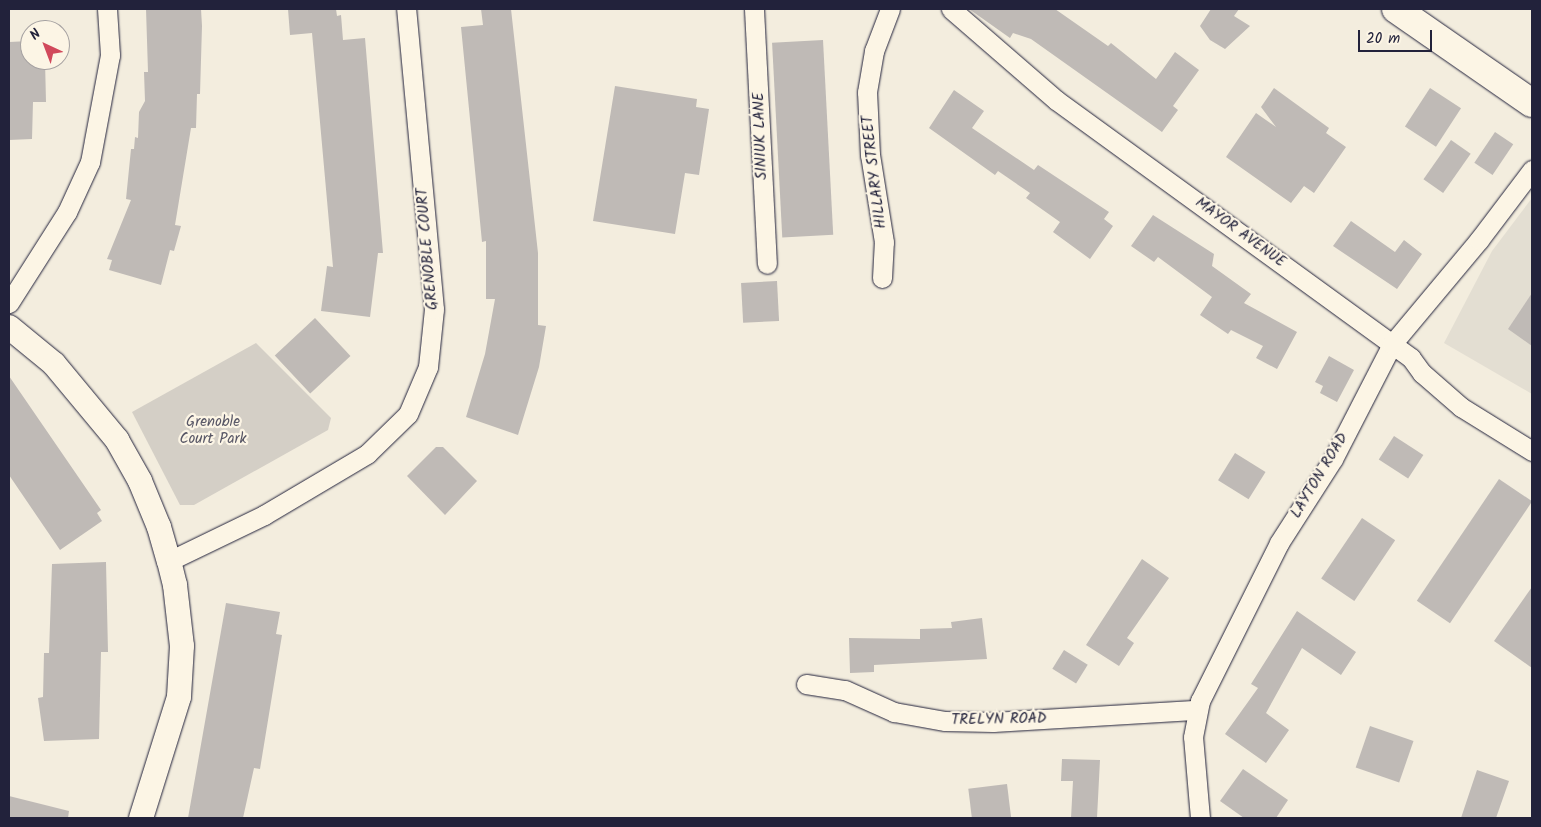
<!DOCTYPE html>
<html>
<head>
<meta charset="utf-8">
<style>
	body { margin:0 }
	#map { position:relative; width:1541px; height:827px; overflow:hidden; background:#f3edde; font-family:Kalam,sans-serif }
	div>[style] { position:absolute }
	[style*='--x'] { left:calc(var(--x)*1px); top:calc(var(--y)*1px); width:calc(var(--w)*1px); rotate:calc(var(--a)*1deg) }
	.built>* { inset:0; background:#e3ded2 }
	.green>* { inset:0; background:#d4cfc6 }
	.building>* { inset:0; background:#bfbab6; transform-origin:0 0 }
	.roads { filter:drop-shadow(0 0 1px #22223b) drop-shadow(0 0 1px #22223b) }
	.minor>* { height:19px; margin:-9.5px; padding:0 9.5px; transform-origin:9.5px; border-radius:9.5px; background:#fcf5e5 }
	.tertiary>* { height:24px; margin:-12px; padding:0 12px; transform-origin:12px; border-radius:12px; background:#fcf5e5 }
	.secondary>* { height:28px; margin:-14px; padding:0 14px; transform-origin:14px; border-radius:14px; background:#fcf5e5 }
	span { translate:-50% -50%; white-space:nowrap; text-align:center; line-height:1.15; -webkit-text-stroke:4.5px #fcf5e5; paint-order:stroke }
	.street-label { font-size:15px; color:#22223b }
	.park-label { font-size:15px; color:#575665 }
	.frame { position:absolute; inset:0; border:10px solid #22223b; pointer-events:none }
	.north { position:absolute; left:20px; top:20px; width:50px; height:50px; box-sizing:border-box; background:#fcf5e5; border:1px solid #a5a1a1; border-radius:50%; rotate:317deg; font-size:14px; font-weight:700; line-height:20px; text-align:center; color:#22223b }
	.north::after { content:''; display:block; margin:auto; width:18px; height:22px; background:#d1495b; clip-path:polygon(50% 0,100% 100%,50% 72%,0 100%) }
	.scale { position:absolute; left:1358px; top:30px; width:74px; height:22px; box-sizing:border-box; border:2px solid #22223b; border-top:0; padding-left:6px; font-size:15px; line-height:18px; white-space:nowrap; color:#22223b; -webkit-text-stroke:4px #fcf5e5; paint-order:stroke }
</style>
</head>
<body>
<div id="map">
	<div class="built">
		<div style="clip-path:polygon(1532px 198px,1532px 394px,1444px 343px,1492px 251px)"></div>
	</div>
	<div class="green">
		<div style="clip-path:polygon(256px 343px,331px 418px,328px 430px,194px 505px,180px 505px,132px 412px)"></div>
	</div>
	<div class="building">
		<div style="clip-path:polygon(146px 9px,201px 9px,202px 26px,200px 94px,197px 94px,196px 128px,191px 128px,175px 225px,181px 226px,174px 251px,170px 250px,161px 285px,109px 270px,112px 260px,107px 259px,131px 200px,126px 199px,131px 149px,134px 149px,135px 137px,138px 138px,139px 112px,145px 101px,144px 72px,148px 72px)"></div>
		<div style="clip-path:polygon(288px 9px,336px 9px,337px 16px,341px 15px,343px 40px,365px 38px,383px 253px,378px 253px,370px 317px,321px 311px,327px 266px,333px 267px,312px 33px,290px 35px)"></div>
		<div style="clip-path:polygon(481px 9px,511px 9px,538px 253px,538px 325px,546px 326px,539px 367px,518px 435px,466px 417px,485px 354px,495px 299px,486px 299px,486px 241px,482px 242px,461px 27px,483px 25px)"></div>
		<div style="clip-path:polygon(969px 9px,1055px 9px,1108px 46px,1111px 43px,1156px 79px,1175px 52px,1199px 70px,1173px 106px,1178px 110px,1162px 132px,1031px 39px,1013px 33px,1010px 38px)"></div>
		<div style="clip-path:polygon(1211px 9px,1239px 9px,1234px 16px,1250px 26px,1225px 49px,1210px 40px,1200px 26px)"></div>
		<div style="left:823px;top:40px;width:195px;height:51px;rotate:87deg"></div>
		<div style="clip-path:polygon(30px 41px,30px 60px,45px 60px,46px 102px,33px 102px,32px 139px,9px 140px,9px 42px)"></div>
		<div style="clip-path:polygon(615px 86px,697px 99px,696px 107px,709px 109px,699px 175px,685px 173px,675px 234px,593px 221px)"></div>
		<div style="clip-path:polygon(1274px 88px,1329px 128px,1326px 133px,1346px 147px,1314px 193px,1304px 186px,1291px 203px,1226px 157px,1256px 113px,1276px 127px,1261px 107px)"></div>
		<div style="left:1430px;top:88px;width:37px;height:46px;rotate:33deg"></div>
		<div style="clip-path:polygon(954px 90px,984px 111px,972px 128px,1034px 170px,1038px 165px,1109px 212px,1104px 219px,1113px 226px,1090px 259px,1053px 232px,1060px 222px,1026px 198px,1030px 193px,998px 171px,995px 175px,929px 128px)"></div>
		<div style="left:1495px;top:132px;width:22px;height:37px;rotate:34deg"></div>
		<div style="left:1451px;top:140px;width:24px;height:48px;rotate:35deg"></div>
		<div style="clip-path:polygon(1153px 215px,1214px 254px,1212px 266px,1251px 294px,1244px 303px,1297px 332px,1277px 369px,1256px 358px,1263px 346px,1231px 330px,1228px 334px,1200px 315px,1212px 297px,1158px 257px,1154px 262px,1131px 246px)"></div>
		<div style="clip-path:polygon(1351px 221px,1395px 252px,1404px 240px,1422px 254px,1397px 289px,1333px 246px)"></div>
		<div style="left:777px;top:281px;width:40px;height:36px;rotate:87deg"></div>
		<div style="clip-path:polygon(1532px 293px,1532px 346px,1508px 329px)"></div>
		<div style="left:315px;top:318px;width:52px;height:55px;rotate:47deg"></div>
		<div style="clip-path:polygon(1329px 356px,1354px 370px,1337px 402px,1320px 393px,1323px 386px,1315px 382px)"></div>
		<div style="clip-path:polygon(9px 376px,101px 510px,97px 513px,102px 521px,60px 550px,9px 475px)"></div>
		<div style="left:1394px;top:436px;width:35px;height:28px;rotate:33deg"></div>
		<div style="clip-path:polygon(436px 447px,443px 447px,477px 481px,445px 515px,407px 476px)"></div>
		<div style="left:1235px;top:453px;width:36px;height:32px;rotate:32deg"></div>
		<div style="left:1499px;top:479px;width:40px;height:147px;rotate:34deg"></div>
		<div style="left:1362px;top:518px;width:40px;height:73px;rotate:34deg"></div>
		<div style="clip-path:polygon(1142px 559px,1169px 578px,1127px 638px,1134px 643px,1119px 666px,1086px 645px)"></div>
		<div style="clip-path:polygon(106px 562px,108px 652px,101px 652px,99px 739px,44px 741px,38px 698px,43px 697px,44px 653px,49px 653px,52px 564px)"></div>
		<div style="clip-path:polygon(1532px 587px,1532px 668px,1494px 641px)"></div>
		<div style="clip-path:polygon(226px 603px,280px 612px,276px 634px,282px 635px,260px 769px,254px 768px,243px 818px,188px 818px)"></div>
		<div style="clip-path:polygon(1297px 611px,1356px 652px,1341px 675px,1302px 648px,1266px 713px,1289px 730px,1266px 763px,1225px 734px,1258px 688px,1251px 684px)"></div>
		<div style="clip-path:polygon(982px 618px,987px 659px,874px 665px,874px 672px,850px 673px,849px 638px,920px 639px,920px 629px,952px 628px,951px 622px)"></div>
		<div style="left:1064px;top:650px;width:28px;height:22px;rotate:32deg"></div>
		<div style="left:1370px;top:726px;width:46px;height:44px;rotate:19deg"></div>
		<div style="clip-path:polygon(1062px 759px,1100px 760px,1097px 818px,1071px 818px,1073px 781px,1061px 781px)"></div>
		<div style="clip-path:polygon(1243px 769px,1288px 800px,1276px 818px,1244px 818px,1220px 801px)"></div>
		<div style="clip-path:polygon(1477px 770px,1509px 781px,1496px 818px,1461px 818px)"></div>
		<div style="left:1007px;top:784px;width:34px;height:39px;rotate:83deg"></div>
		<div style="clip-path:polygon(9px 796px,69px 811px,68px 818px,9px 818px)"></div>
	</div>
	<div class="roads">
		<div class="minor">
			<div style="--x:754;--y:9;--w:255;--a:87.1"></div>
			<div style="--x:951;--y:9;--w:139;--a:40.9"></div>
			<div style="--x:1056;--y:100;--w:439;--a:36"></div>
			<div style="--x:1411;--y:358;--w:19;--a:54"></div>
			<div style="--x:1422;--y:373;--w:52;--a:41.1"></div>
			<div style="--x:1461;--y:407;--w:84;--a:31.8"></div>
			<div style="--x:882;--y:278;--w:36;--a:-87"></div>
			<div style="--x:884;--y:242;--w:88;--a:-99.1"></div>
			<div style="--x:870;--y:155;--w:63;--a:-92.7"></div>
			<div style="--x:867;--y:92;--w:42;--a:-80.3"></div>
			<div style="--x:874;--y:51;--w:45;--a:-69.1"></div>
			<div style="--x:9;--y:303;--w:108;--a:-57.5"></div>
			<div style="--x:67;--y:212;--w:55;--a:-65.3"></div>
			<div style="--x:90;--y:162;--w:109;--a:-79.4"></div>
			<div style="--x:110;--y:55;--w:46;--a:-93.7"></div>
			<div style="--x:169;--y:561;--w:106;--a:-25.8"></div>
			<div style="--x:264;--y:515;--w:120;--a:-30.6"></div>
			<div style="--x:367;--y:454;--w:57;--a:-44.3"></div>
			<div style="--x:408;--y:414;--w:51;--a:-66.9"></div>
			<div style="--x:428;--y:367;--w:58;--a:-84.1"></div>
			<div style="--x:434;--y:309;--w:301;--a:-95.3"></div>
			<div style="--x:806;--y:684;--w:39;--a:9"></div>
			<div style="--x:845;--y:690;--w:54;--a:24.2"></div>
			<div style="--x:894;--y:712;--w:52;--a:10"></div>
			<div style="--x:945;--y:721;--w:48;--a:1.2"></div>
			<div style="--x:993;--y:722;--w:205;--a:-3.4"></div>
			<div style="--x:1200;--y:818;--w:81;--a:-94.9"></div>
			<div style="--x:1193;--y:737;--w:37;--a:-79"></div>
			<div style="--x:1200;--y:701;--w:177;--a:-63.4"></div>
			<div style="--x:1279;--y:543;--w:100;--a:-57.3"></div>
			<div style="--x:1333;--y:459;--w:129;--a:-62.8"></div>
			<div style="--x:1392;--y:344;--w:136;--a:-50.1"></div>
			<div style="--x:1479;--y:240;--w:88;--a:-52.9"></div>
		</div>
		<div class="tertiary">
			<div style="--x:9;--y:327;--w:58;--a:39.4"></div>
			<div style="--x:54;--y:364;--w:99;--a:50.3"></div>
			<div style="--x:117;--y:440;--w:47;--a:60.7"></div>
			<div style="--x:140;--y:481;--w:50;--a:67.6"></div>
			<div style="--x:159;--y:527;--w:35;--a:74"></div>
			<div style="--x:169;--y:561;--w:25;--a:76"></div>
			<div style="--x:175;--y:585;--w:61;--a:83.5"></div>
			<div style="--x:182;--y:646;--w:51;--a:93.4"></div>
			<div style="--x:179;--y:697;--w:127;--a:107.4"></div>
		</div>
		<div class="secondary">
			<div style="--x:1396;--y:9;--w:165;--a:34.7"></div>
		</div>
	</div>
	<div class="street-label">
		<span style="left:761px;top:136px;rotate:-92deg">SINIUK LANE</span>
		<span style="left:875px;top:172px;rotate:-97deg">HILLARY STREET</span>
		<span style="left:1240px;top:233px;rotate:36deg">MAYOR AVENUE</span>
		<span style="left:428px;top:249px;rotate:-95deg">GRENOBLE COURT</span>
		<span style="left:1320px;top:476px;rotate:-59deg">LAYTON ROAD</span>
		<span style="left:999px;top:720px;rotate:-1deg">TRELYN ROAD</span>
	</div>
	<div class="park-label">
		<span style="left:213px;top:431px">Grenoble<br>Court Park</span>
	</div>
	<div class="frame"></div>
	<div class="north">N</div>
	<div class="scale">20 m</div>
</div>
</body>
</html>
